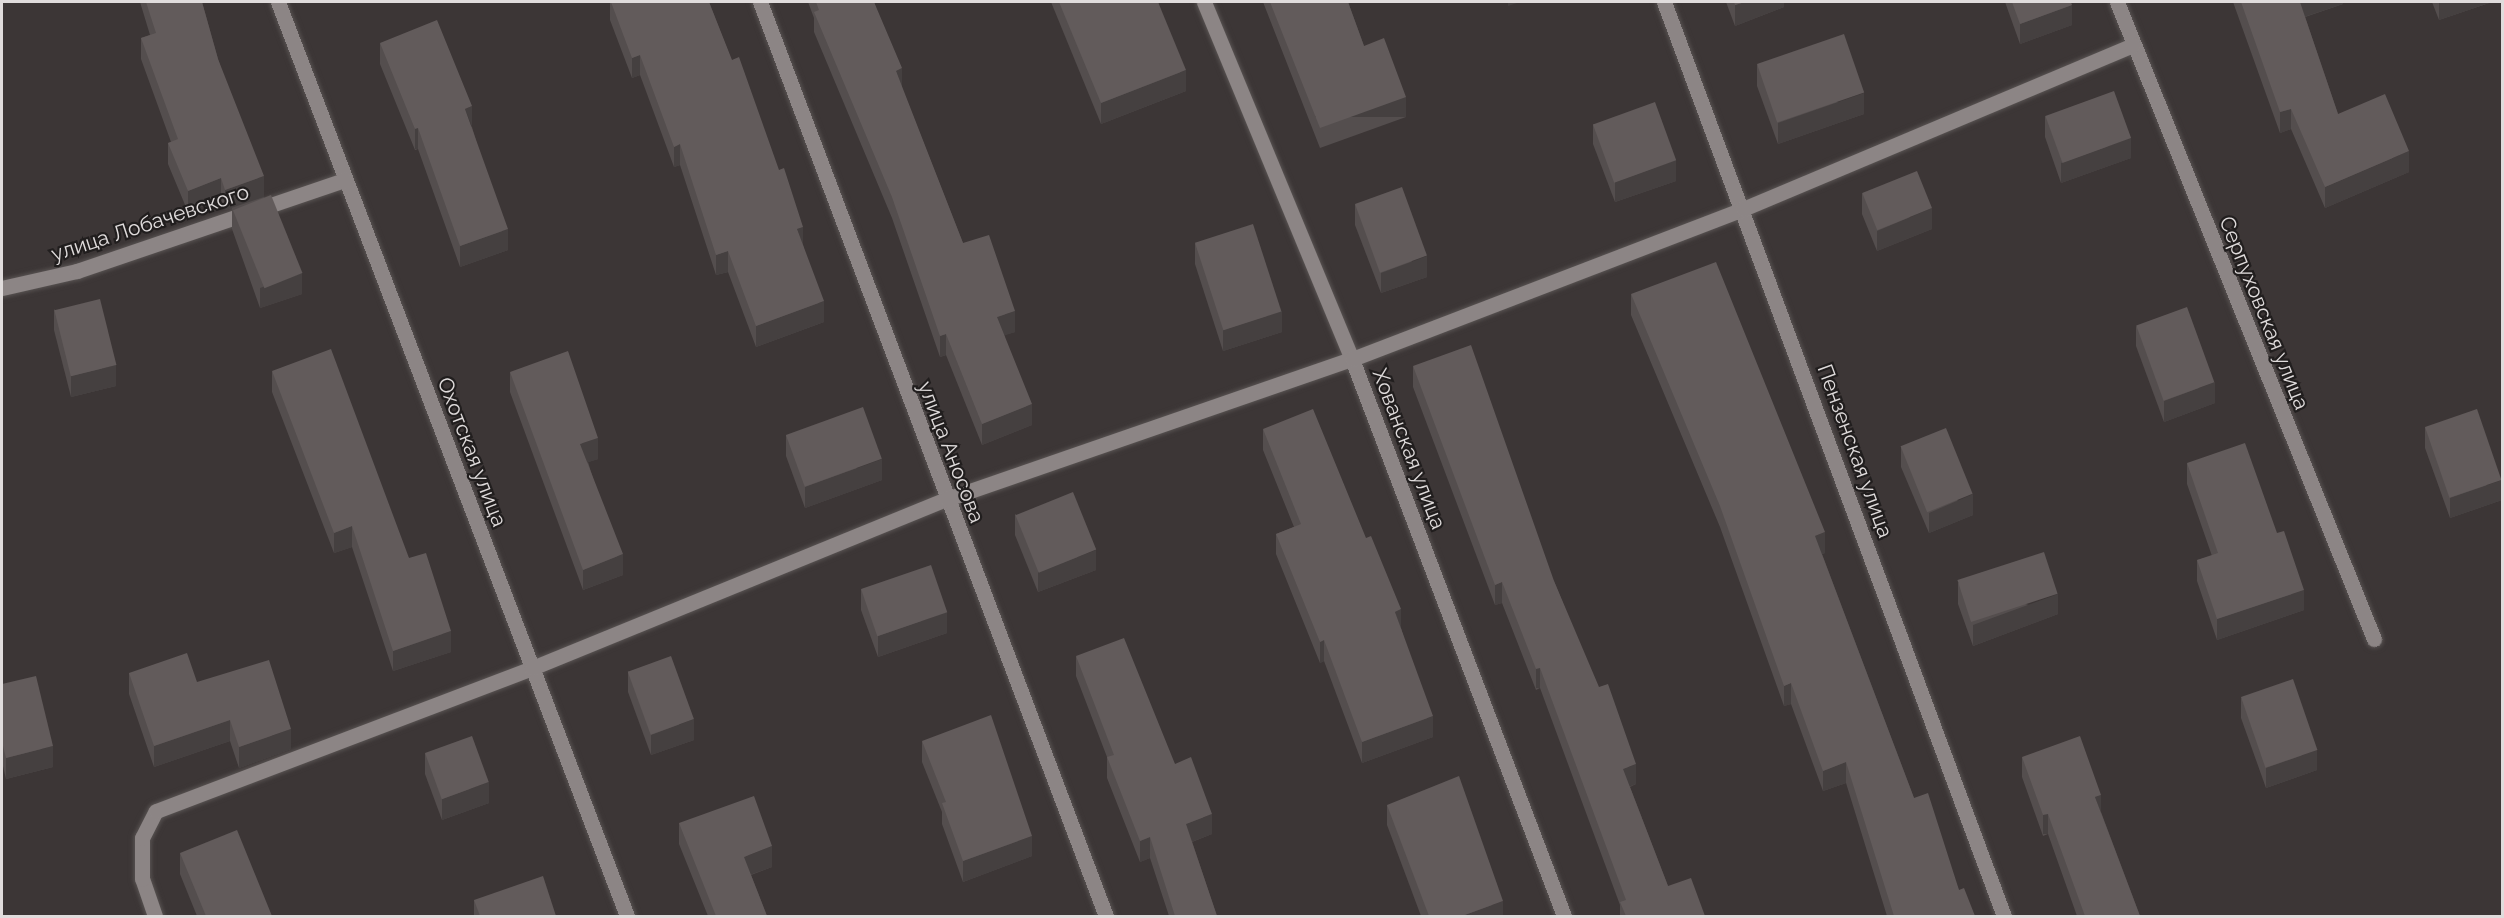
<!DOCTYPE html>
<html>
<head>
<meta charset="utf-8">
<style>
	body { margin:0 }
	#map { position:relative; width:2504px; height:918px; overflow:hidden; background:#3c3636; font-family:Raleway,sans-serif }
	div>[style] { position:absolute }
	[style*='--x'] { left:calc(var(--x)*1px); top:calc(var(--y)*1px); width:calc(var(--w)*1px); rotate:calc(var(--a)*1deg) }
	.roads { filter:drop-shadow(0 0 2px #585352) drop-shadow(0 0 2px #585352) }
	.minor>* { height:15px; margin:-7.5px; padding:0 7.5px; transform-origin:7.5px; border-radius:7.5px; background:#8c8585 }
	.wall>* { inset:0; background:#544e4e }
	.shaded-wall>* { inset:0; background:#454040; transform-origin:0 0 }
	.building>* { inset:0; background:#625b5b; transform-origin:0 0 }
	span { translate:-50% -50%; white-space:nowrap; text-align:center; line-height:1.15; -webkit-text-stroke:4.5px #211e1e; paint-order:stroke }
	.street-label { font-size:21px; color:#e0dcdc }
	.frame { position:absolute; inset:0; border:3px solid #e0dcdc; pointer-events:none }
</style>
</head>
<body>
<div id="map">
	<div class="roads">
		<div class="minor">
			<div style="--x:278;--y:2;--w:978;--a:69.1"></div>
			<div style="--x:760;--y:2;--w:977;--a:69.27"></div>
			<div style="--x:1204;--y:2;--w:386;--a:67.5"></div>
			<div style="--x:1352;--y:359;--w:596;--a:69.16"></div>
			<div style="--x:1664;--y:2;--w:975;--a:69.6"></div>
			<div style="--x:2117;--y:2;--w:687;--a:68.03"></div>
			<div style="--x:2;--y:288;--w:77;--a:-12.8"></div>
			<div style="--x:77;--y:271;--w:283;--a:-18.8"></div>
			<div style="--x:155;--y:916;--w:39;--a:-109"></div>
			<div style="--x:142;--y:879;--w:41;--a:-90"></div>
			<div style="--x:142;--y:838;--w:30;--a:-63"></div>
			<div style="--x:156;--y:811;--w:402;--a:-20.8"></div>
			<div style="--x:532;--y:668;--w:448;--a:-22.2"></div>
			<div style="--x:947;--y:499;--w:429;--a:-19.1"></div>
			<div style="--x:1352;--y:359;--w:419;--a:-21"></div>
			<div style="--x:1743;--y:209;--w:423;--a:-22.8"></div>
		</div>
	</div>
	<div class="wall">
		<div style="clip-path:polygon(140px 2px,202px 2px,218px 59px,264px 197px,302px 294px,260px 308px,232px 229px,232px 208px,225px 210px,221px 199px,188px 212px,168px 164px,168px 143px,171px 142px,141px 59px,141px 38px,150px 35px)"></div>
		<div style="clip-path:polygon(610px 2px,709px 2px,803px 245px,824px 322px,756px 347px,728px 272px,716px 275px,680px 165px,674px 167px,640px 75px,632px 78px,610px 20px)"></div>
		<div style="clip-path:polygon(808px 2px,874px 2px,902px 88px,963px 243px,1015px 332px,1004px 335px,1032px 425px,982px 445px,946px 355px,940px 357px,892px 218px,814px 32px,814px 18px)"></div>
		<div style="clip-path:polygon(1051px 2px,1158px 2px,1186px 91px,1101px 124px)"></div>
		<div style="clip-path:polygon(1263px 2px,1348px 2px,1364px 46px,1406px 117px,1320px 148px)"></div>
		<div style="clip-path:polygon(1726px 2px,1784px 2px,1784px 7px,1735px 26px)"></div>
		<div style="clip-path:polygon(2005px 2px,2071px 2px,2072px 25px,2020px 44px)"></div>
		<div style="clip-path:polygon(2233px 2px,2343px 2px,2343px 4px,2305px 17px,2338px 114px,2409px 172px,2325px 208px,2291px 129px,2280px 133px)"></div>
		<div style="clip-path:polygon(2432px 2px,2492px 2px,2439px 20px)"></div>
		<div style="clip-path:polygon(380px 43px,472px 127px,508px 250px,460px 267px,418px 149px,415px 150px,380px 64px)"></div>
		<div style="clip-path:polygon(1757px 65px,1864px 114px,1778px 144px,1757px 86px)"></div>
		<div style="clip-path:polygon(2045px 116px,2131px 158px,2061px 183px,2045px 137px)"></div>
		<div style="clip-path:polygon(1593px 124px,1676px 181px,1615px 202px,1593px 144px)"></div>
		<div style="clip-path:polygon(1862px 193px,1932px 229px,1877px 251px,1862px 214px)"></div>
		<div style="clip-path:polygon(1355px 204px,1427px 277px,1381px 293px,1355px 225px)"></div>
		<div style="clip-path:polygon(1195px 243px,1282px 332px,1223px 351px,1195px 264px)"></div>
		<div style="clip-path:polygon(1631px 294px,1825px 553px,1822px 554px,1914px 798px,1959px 890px,1975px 916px,1887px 916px,1846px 783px,1823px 791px,1791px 704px,1784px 706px,1720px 527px,1631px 315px)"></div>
		<div style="clip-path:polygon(54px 309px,116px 386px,71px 397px,54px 330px)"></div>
		<div style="clip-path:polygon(2136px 326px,2215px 403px,2164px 422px,2136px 346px)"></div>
		<div style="clip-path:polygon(1413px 366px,1554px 581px,1636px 784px,1630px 787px,1668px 886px,1705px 916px,1620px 916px,1620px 905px,1540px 688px,1536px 690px,1502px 603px,1495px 605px,1413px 387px)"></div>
		<div style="clip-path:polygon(272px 371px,409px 558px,451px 652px,393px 671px,352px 547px,334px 553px,272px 392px)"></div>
		<div style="clip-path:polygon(510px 372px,598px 459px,588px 462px,623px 575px,583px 590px,510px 392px)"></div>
		<div style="clip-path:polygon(2425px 427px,2502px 500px,2450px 518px,2425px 448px)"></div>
		<div style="clip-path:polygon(1263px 429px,1401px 628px,1433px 737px,1362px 763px,1324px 661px,1320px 663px,1276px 554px,1276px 534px,1294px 527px,1263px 450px)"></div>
		<div style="clip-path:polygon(786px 435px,882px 480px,805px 508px,786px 456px)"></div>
		<div style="clip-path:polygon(1901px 447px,1973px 515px,1929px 533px,1901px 467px)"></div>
		<div style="clip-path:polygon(2187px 463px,2304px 610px,2217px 640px,2197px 581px,2197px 560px,2212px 556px,2187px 484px)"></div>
		<div style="clip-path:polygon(1015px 514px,1096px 570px,1038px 592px,1015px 535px)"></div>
		<div style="clip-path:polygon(1958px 583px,2058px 614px,1973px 646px,1958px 604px)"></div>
		<div style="clip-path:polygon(861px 589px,947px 633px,878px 657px,861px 610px)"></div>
		<div style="clip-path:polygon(1076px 656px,1175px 764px,1212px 834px,1192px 842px,1217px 916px,1169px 916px,1150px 858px,1140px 862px,1107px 778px,1107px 757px,1076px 676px)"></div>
		<div style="clip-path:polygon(628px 671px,694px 740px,651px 755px,628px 692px)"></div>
		<div style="clip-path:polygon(129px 673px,197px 682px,291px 749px,239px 768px,230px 741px,154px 767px,129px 694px)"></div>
		<div style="clip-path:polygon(2px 684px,53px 767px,6px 779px,2px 762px)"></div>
		<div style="clip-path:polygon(2241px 698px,2317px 770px,2266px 788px,2241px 718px)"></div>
		<div style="clip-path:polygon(922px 741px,1032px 856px,963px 882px,942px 824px,942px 812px,922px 762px)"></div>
		<div style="clip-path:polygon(425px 753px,489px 803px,442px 820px,425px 774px)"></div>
		<div style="clip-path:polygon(2022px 757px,2101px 812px,2140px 916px,2077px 916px,2048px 834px,2043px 836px,2022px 777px)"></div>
		<div style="clip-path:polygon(1387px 805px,1503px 916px,1421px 916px,1387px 825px)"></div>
		<div style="clip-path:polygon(679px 823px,772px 867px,751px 875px,767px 916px,708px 916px,679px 844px)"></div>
		<div style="clip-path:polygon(180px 853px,272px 916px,197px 916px,180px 874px)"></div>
		<div style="clip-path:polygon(474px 900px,556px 916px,474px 916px)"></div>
	</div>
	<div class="shaded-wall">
		<div style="clip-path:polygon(1508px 2px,1520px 2px,1508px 6px)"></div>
		<div style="clip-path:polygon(1745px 2px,1784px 2px,1784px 7px,1735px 26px,1735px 5px)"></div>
		<div style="clip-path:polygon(2298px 2px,2343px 2px,2343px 4px,2298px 19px)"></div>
		<div style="clip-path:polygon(2439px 2px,2492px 2px,2439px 20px)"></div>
		<div style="clip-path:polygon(2072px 5px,2072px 25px,2020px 44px,2020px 24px)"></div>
		<div style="clip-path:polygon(640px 55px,640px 75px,632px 78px,632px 58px)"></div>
		<div style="clip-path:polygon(902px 68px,902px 89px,896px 71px)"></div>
		<div style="clip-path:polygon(1186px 70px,1186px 91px,1101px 124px,1101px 103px)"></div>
		<div style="clip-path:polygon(1864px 93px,1864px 114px,1778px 144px,1778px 123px)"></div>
		<div style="left:1406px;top:97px;width:20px;height:91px;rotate:90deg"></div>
		<div style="clip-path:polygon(472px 106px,472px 127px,465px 109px)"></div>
		<div style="clip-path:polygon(2291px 109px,2291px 129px,2280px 133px,2280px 112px)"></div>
		<div style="left:418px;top:128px;width:21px;height:3px;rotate:90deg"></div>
		<div style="clip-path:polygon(2131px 138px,2131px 158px,2061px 183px,2061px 163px)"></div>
		<div style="clip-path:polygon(680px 144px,680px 165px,674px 167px,674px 147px)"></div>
		<div style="clip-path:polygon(2409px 151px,2409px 172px,2325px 208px,2325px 187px)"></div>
		<div style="clip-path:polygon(1676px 160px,1676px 181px,1615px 202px,1615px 182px)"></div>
		<div style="clip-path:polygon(264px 176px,264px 197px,225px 210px,225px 190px)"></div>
		<div style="clip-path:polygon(221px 178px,221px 199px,188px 212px,188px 191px)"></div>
		<div style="clip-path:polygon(1932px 208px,1932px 229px,1877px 251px,1877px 231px)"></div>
		<div style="clip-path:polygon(803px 227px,803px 248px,797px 229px)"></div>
		<div style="clip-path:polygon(508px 229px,508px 250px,460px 267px,460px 246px)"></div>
		<div style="clip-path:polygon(728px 251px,728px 272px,716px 275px,716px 255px)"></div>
		<div style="clip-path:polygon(1427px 256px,1427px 277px,1381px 293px,1381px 273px)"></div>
		<div style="clip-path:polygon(302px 273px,302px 294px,260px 308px,260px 288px)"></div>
		<div style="clip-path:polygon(824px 301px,824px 322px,756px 347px,756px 326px)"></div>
		<div style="clip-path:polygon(1015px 311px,1015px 332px,997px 338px,997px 317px)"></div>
		<div style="clip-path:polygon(1282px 311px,1282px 332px,1223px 351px,1223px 330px)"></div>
		<div style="clip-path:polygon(946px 334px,946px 355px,940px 357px,940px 336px)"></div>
		<div style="clip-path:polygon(116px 365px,116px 386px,71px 397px,71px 376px)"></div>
		<div style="clip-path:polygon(2215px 382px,2215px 403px,2164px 422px,2164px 401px)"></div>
		<div style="clip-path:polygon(1032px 404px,1032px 425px,982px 445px,982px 424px)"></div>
		<div style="clip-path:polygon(598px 438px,598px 459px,580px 465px,580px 444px)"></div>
		<div style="clip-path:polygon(882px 459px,882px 480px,805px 508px,805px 487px)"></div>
		<div style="clip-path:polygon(2502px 480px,2502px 500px,2450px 518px,2450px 498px)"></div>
		<div style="clip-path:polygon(1973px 494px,1973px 515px,1929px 533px,1929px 513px)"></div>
		<div style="clip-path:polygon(352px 526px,352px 547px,334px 553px,334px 533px)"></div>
		<div style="clip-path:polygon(1825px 532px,1825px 553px,1815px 556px,1815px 536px)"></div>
		<div style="clip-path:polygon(1096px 550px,1096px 570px,1038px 592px,1038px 572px)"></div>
		<div style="clip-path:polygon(623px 554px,623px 575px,583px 590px,583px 570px)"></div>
		<div style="clip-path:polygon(1502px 582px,1502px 603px,1495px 605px,1495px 585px)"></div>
		<div style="clip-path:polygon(2304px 590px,2304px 610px,2217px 640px,2217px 619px)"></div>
		<div style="clip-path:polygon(2058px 594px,2058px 614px,1973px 646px,1973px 625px)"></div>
		<div style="clip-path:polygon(1401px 609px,1401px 630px,1395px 612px)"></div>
		<div style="clip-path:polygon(947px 612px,947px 633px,878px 657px,878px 636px)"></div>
		<div style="clip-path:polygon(451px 631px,451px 652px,393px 671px,393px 651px)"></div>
		<div style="clip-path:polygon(1324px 640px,1324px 661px,1320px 663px,1320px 642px)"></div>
		<div style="left:1540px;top:668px;width:20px;height:4px;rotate:90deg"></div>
		<div style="clip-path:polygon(1791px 683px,1791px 704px,1784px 706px,1784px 686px)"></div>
		<div style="clip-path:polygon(1433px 716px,1433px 737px,1362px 763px,1362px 742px)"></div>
		<div style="clip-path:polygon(694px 719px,694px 740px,651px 755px,651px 735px)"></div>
		<div style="clip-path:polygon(230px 720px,230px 741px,154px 767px,154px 746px)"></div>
		<div style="clip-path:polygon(291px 729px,291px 749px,239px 768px,239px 747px)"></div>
		<div style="clip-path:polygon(53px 746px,53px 767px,6px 779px,6px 758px)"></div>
		<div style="clip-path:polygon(2317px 750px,2317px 770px,2266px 788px,2266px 768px)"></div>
		<div style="clip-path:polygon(1846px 762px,1846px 783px,1823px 791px,1823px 771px)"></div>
		<div style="clip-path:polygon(1636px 764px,1636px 784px,1623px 789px,1623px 769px)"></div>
		<div style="clip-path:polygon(489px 782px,489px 803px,442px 820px,442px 799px)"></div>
		<div style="clip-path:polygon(2101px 795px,2101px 815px,2095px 797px)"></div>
		<div style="clip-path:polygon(1212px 814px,1212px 834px,1186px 844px,1186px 824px)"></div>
		<div style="left:2048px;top:814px;width:20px;height:5px;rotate:90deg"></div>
		<div style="clip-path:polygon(1032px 836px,1032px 856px,963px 882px,963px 861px)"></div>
		<div style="clip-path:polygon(1150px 837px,1150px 858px,1140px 862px,1140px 841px)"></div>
		<div style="clip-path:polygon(772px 846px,772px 867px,744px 877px,744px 857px)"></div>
		<div style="clip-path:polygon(1503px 901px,1503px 916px,1462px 916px)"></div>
	</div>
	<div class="building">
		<div style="clip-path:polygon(146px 2px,202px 2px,218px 59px,264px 176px,225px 190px,221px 178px,188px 191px,168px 143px,178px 139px,141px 38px,156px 33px)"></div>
		<div style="clip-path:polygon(611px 2px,709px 2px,732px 60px,739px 57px,779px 170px,784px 168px,803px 227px,797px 229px,824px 301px,756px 326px,728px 251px,716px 255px,680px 144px,674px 147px,640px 55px,632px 58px)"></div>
		<div style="clip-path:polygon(816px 2px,874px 2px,902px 68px,896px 71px,963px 243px,989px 235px,1015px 311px,997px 317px,1032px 404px,982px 424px,946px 334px,940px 336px,892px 197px,814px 12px,819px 10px)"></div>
		<div style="clip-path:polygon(1059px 2px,1158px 2px,1186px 70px,1101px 103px)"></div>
		<div style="clip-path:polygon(1270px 2px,1348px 2px,1364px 46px,1384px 38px,1406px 97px,1320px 128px)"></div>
		<div style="clip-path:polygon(1734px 2px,1745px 2px,1735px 5px)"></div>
		<div style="clip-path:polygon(2012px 2px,2071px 2px,2072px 5px,2020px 24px)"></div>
		<div style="clip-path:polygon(2241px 2px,2300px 2px,2338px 114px,2385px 94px,2409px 151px,2325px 187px,2291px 109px,2280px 112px)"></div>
		<div style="clip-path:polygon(437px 20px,472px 106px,465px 109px,508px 229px,460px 246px,418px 128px,415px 129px,380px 43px)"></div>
		<div style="left:1844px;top:34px;width:62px;height:92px;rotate:71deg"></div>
		<div style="left:2114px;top:91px;width:50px;height:73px;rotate:70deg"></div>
		<div style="left:1655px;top:102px;width:62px;height:66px;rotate:70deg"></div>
		<div style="left:1917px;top:171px;width:40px;height:59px;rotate:68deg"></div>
		<div style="left:1402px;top:187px;width:73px;height:50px;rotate:70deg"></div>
		<div style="left:271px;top:195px;width:84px;height:41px;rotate:68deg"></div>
		<div style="left:1253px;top:224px;width:92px;height:61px;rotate:72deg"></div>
		<div style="clip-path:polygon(1716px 262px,1825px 532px,1815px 536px,1914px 798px,1928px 793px,1959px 890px,1964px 888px,1975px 916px,1892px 916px,1894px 916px,1846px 762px,1823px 771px,1791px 683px,1784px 686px,1720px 506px,1631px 294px)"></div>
		<div style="left:100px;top:299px;width:68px;height:47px;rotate:76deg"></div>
		<div style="left:2187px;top:307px;width:80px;height:54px;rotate:70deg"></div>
		<div style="clip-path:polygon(1471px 345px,1554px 581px,1599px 687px,1608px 684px,1636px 764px,1623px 769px,1668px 886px,1691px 878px,1705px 916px,1626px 916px,1620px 902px,1626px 900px,1540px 668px,1536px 669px,1502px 582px,1495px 585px,1413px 366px)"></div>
		<div style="clip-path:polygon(331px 349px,409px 558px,426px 553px,451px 631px,393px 651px,352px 526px,334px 533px,272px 371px)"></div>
		<div style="clip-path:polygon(568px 351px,598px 438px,580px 444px,623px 554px,583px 570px,510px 372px)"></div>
		<div style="left:863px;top:407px;width:55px;height:82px;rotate:70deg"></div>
		<div style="clip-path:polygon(1313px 409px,1366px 538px,1371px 536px,1401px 609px,1395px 612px,1433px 716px,1362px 742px,1324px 640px,1320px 642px,1276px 534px,1301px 524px,1263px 429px)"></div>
		<div style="left:2477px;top:409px;width:75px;height:55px;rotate:71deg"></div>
		<div style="left:1946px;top:428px;width:71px;height:49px;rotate:68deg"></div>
		<div style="clip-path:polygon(2245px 443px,2277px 533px,2284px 531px,2304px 590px,2217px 619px,2197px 560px,2218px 553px,2187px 463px)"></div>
		<div style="left:1073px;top:492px;width:62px;height:62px;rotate:68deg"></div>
		<div style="left:2044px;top:552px;width:44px;height:91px;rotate:72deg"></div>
		<div style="left:931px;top:565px;width:50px;height:74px;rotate:71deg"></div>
		<div style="clip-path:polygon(1124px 638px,1175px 764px,1191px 757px,1212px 814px,1186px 824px,1217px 916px,1175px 916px,1150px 837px,1140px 841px,1107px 757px,1114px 755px,1076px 656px)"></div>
		<div style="clip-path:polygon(187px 653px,197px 682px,269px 660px,291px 729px,239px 747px,230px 720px,154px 746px,129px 673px)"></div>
		<div style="left:671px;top:656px;width:67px;height:46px;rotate:70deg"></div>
		<div style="clip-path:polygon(36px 676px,53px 746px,6px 758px,2px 742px,2px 684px)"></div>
		<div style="left:2293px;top:679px;width:75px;height:55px;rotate:71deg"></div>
		<div style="clip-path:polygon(991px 715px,1032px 836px,963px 861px,942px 803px,946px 802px,922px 741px)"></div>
		<div style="left:472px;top:736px;width:49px;height:50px;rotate:70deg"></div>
		<div style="clip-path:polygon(2080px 736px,2101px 795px,2095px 797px,2140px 916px,2085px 916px,2048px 814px,2043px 815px,2022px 757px)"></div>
		<div style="clip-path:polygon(1459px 776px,1503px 901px,1462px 916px,1429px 916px,1387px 805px)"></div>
		<div style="clip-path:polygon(754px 796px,772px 846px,744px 857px,767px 916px,716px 916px,679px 823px)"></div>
		<div style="clip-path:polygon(237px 830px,272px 916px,206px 916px,180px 853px)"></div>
		<div style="clip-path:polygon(543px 876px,556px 916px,480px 916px,474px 900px)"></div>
	</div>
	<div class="street-label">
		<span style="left:150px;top:223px;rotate:-18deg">улица Лобачевского</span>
		<span style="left:2264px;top:313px;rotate:68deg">Серпуховская улица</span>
		<span style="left:1409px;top:449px;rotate:69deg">Хованская улица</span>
		<span style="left:1855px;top:451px;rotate:70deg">Пензенская улица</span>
		<span style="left:472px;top:452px;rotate:69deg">Охотская улица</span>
		<span style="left:951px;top:452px;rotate:69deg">улица Аносова</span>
	</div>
	<div class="frame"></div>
</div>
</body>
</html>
